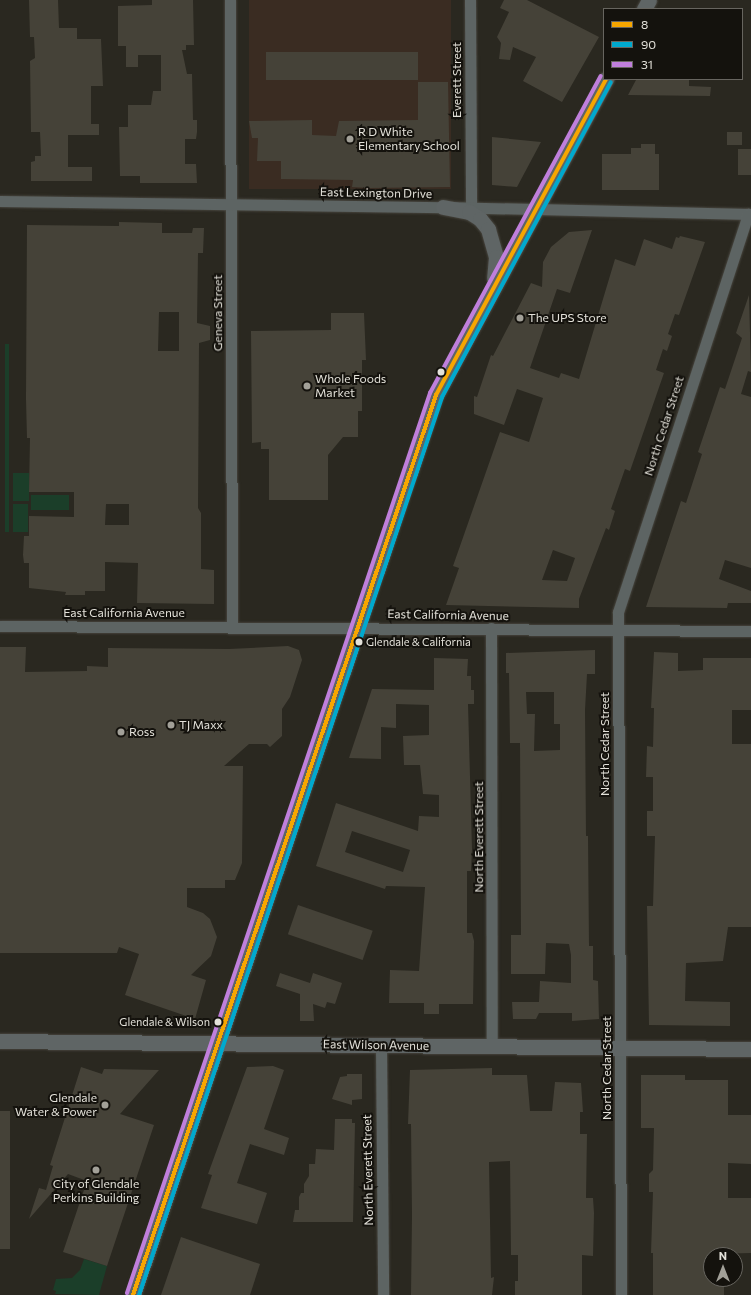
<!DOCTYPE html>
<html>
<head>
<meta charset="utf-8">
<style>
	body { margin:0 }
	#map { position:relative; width:751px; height:1295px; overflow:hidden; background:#2a2820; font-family:Commissioner,sans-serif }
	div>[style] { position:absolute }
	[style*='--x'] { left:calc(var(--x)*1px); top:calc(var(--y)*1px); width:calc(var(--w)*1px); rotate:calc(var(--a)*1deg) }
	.education>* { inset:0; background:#3a2c22; transform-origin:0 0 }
	.green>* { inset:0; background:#1b3e29; transform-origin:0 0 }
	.building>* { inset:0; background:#454238; transform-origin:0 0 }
	.roads { filter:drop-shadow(0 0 1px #47453e) drop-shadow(0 0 1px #47453e) }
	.street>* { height:11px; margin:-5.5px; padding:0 5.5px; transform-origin:5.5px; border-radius:5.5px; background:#5d6463 }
	.secondary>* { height:15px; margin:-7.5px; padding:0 7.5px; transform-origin:7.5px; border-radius:7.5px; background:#5f6565 }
	.bus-1>* { height:4px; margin:-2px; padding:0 2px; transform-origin:2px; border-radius:2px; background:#f7a600 }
	.bus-2>* { height:4px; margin:-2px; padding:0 2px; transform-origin:2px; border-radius:2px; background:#00a9ce }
	.bus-3>* { height:4px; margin:-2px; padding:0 2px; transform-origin:2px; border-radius:2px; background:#c07fdc }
	.dots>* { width:11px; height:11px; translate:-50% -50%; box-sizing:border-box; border:2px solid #14120d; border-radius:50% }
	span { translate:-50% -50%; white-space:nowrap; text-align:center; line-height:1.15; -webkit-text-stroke:4px #14120d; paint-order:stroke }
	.bus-label { font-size:11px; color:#e3e1d9 }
	.left { translate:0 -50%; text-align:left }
	.right { translate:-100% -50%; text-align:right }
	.street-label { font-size:12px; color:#e3e1d9 }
	.poi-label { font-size:12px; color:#e3e1d9 }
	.legend { position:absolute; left:603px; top:8px; width:140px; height:72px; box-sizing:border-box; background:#14120d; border:1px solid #67655f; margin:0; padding:5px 7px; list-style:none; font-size:12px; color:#e3e1d9 }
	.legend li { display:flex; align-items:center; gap:8px; height:20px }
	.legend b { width:20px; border:1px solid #67655f }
	.north { position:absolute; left:703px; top:1247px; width:40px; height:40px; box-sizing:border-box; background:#14120d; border:1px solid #67655f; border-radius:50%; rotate:0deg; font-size:11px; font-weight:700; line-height:16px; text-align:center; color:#e3e1d9 }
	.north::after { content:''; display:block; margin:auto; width:14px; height:18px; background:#a2a098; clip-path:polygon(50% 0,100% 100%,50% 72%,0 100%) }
</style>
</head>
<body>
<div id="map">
	<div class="education">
		<div style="left:249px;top:0;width:202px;height:189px"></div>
	</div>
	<div class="green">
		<div style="left:5px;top:344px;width:4px;height:188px"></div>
		<div style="left:13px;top:473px;width:16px;height:28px"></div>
		<div style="left:31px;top:495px;width:38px;height:15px"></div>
		<div style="left:13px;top:504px;width:15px;height:28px"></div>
		<div style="clip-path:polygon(84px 1259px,107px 1266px,99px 1295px,55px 1294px,56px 1291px,53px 1290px,56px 1279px,72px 1278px,80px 1270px)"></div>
	</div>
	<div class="building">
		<div style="clip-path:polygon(29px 0,58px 0,59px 28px,77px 28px,77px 39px,101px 39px,103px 86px,91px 86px,91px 124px,99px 124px,99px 135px,68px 135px,68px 167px,92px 167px,92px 181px,31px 181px,31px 162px,35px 161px,35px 156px,41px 156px,40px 132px,31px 132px,30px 61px,35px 58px,34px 37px,30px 37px)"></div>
		<div style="clip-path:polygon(152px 0,193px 0,194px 45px,186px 45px,186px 50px,182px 50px,187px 74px,192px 74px,193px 120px,197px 120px,197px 132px,196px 139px,185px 139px,185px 164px,196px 164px,197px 183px,140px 183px,140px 176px,120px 176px,119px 127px,128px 127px,128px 105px,151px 105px,153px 91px,161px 91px,161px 55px,138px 55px,138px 67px,126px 67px,126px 46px,118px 46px,118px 6px,152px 5px)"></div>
		<div style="clip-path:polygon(504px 0,527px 0,599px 37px,562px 102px,523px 81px,536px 57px,513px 47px,510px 60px,499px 59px,501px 43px,497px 37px,509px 12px,500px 8px)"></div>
		<div style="left:418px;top:52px;width:28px;height:152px;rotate:90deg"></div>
		<div style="clip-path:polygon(689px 79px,689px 86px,711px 87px,710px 96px,628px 95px,636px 80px)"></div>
		<div style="clip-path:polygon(418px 82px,448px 82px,450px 187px,369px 188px,352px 187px,353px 180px,281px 179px,281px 161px,257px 161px,258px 138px,252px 138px,249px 121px,312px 120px,312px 135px,336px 136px,339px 121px,418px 120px)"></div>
		<div style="left:727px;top:132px;width:15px;height:13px"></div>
		<div style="clip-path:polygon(492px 137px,541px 142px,517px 187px,492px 185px)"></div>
		<div style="clip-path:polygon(641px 144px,655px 144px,655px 154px,659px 154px,659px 190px,602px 190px,602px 154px,631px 154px,631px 148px,641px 148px)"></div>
		<div style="left:738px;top:149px;width:13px;height:26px"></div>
		<div style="clip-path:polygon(evenodd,119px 222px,162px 223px,162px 233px,192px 233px,193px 228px,204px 228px,203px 253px,198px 253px,197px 323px,210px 326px,210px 340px,199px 343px,198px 508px,201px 513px,201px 569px,214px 570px,214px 604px,137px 603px,138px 563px,105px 562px,105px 591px,85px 591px,85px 595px,65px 595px,66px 592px,29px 588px,29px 563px,24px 563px,23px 555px,24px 536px,29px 536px,29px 516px,74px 517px,74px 492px,29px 492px,30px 438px,27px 438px,26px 399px,27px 225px,119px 226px,119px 222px,159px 312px,179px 312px,179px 351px,158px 351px,159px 312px,119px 222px,106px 504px,129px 504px,129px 525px,105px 525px,106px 504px)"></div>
		<div style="clip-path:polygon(evenodd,592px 230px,570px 293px,557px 289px,530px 368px,559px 378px,561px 373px,579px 379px,615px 259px,635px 266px,644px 239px,672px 249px,676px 237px,679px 238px,680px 236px,705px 242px,679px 315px,675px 314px,668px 334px,672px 336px,667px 351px,663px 349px,656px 370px,664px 373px,630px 471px,625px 469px,611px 509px,615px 511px,609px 530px,606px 528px,579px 599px,579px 608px,446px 605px,459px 568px,453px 566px,500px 432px,529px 442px,543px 398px,517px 389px,504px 425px,474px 414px,474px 396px,477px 397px,491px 355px,493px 356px,531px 283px,542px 287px,543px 262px,551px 247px,569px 232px,592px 230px,553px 550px,575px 558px,567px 581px,542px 580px,553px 550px)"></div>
		<div style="clip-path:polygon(749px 295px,751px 372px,748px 371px,741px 394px,751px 397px,751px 568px,725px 560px,719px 579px,751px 591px,751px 603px,728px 603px,727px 608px,646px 607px,681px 501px,686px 503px,702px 454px,698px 452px,720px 387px,725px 389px,742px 338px,736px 333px)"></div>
		<div style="clip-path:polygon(331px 313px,364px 313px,366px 360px,362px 360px,362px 411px,358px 411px,358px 437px,343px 437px,328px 455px,328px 500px,269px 500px,269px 449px,261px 449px,261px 442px,252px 443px,251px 331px,331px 330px)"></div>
		<div style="clip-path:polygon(288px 646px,299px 650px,302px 660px,290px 697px,282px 709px,282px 736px,270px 747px,267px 744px,249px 744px,224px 766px,243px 766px,242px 863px,235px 880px,225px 880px,225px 888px,187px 888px,187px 907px,203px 913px,210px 919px,217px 937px,211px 956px,191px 975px,206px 980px,195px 1019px,125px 995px,139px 954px,119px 947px,117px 953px,0 953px,0 647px,26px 647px,25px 672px,87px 671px,87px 666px,108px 667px,108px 648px,229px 649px)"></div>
		<div style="clip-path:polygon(evenodd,595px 650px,595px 674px,587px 674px,585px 710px,586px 836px,588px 836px,589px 946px,593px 946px,593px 980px,598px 981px,599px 1019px,572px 1021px,572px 1013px,539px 1013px,536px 1019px,513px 1019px,512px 1002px,539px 1002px,540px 981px,571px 983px,571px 955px,569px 944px,546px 943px,545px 974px,511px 974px,511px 935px,521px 935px,520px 743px,510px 743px,509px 673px,506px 673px,506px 653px,595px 650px,526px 692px,554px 692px,554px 724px,560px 724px,560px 750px,534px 751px,535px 714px,527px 714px,526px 692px)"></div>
		<div style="clip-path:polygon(654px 652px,678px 653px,678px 671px,703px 670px,703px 658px,751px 658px,751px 710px,732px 710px,732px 744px,751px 744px,751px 927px,728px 927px,723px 961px,686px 963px,685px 1001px,730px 1002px,730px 1026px,649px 1025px,647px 906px,653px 906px,655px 836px,647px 836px,647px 811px,653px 811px,653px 777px,646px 777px,647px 746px,653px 747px,654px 708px,651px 708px)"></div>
		<div style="clip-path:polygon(evenodd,434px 658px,468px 659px,467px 676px,471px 676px,471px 690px,474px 690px,474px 704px,468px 704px,472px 849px,471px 871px,467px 871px,467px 933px,472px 933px,474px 941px,473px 1004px,439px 1004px,439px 1014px,424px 1014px,424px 1003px,389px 1003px,390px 970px,419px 971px,425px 887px,386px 886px,385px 889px,316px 866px,336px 803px,418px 831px,419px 816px,439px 817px,439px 795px,423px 794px,420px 765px,404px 765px,403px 736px,429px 735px,429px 705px,396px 704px,396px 728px,381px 727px,381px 759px,349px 758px,372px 689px,434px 690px,434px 658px,352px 831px,410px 850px,403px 872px,345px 852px,352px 831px)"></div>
		<div style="left:298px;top:905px;width:79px;height:31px;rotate:19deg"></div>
		<div style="clip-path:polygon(280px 973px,310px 983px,313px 973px,342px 983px,335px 1004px,327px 1002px,325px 1008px,313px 1004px,314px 1021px,300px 1021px,300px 994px,276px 986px)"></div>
		<div style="clip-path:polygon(273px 1066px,284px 1070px,264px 1129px,289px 1138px,284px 1155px,250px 1144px,237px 1183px,267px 1193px,257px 1224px,201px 1208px,212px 1175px,208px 1174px,247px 1067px)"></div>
		<div style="clip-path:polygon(81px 1067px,102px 1074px,104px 1069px,159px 1070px,120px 1114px,154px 1125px,107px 1266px,63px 1252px,87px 1181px,68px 1174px,29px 1219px,39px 1188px,46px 1190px,53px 1166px,50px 1165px)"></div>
		<div style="clip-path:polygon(492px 1068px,492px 1075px,527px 1075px,530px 1111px,552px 1111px,555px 1082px,581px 1083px,583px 1112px,580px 1112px,580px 1134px,587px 1134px,586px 1198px,593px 1198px,594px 1213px,593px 1256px,582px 1255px,582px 1295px,515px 1295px,515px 1281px,518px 1281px,518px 1255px,511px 1255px,510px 1161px,489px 1162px,491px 1278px,494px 1277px,492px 1295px,411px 1295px,412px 1215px,411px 1124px,408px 1124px,410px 1070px)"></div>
		<div style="clip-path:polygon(347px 1074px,362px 1074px,362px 1099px,352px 1100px,352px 1105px,332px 1099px,340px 1077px,347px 1076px)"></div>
		<div style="clip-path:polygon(641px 1075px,685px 1075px,685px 1080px,728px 1080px,728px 1115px,751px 1115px,751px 1164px,728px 1163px,728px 1198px,751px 1198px,751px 1253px,711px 1254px,711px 1279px,724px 1279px,724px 1295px,653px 1295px,653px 1253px,651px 1253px,653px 1192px,649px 1192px,649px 1174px,653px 1170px,654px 1128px,641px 1128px)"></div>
		<div style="left:0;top:1111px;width:10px;height:138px"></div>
		<div style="clip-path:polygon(335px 1119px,352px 1119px,352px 1123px,355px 1123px,353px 1222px,293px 1222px,295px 1210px,299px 1210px,299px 1197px,301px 1193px,304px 1193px,304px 1184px,309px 1176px,309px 1164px,315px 1164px,316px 1149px,334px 1150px)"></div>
		<div style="clip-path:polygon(181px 1237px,260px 1264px,250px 1295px,161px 1295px)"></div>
	</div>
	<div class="roads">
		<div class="street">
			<div style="--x:230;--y:0;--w:627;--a:89.82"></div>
			<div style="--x:470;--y:0;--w:208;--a:89.7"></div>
			<div style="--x:0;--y:201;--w:443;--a:0.8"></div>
			<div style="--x:443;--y:207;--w:308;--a:1.3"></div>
			<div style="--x:0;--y:626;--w:751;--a:0.38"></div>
			<div style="--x:491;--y:628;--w:418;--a:89.9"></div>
			<div style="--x:381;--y:1045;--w:250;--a:89.5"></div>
			<div style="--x:621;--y:1295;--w:683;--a:-90.25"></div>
			<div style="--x:618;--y:612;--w:419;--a:-71.9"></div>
		</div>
		<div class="secondary">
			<div style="--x:644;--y:9;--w:10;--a:-61"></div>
			<div style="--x:443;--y:207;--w:26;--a:11"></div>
			<div style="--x:469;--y:212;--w:13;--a:32"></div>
			<div style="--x:480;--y:219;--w:13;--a:51"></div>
			<div style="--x:488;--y:229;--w:29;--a:74"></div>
			<div style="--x:496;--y:257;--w:21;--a:95"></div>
			<div style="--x:0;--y:1041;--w:751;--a:0.61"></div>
			<div style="--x:133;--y:1295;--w:950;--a:-71.39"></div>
			<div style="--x:436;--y:395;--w:359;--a:-61.7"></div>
		</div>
	</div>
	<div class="bus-1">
		<div style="--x:133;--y:1295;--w:950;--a:-71.39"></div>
		<div style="--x:436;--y:395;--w:359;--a:-61.7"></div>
	</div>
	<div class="bus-2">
		<div style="--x:139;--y:1295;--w:948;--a:-71.35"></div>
		<div style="--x:442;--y:397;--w:357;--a:-61.8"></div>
	</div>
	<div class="bus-3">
		<div style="--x:127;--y:1293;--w:950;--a:-71.39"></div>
		<div style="--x:430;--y:393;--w:360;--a:-61.7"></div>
	</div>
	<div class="dots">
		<div style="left:350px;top:139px;background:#a2a098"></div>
		<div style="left:520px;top:318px;background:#a2a098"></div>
		<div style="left:441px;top:372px;background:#e3e1d9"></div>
		<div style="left:307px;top:386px;background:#a2a098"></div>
		<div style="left:359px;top:642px;background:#e3e1d9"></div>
		<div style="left:171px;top:725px;background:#a2a098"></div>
		<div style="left:121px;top:732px;background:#a2a098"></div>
		<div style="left:218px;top:1022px;background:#e3e1d9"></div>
		<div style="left:105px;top:1105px;background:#a2a098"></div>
		<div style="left:96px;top:1170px;background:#a2a098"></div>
	</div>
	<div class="bus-label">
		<span class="left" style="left:366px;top:642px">Glendale &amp; California</span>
		<span class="right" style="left:210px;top:1022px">Glendale &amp; Wilson</span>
	</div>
	<div class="street-label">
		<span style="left:457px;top:80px;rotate:-90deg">Everett Street</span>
		<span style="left:376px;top:193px;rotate:1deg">East Lexington Drive</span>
		<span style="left:218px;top:313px;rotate:-90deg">Geneva Street</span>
		<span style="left:664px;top:426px;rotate:-72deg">North Cedar Street</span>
		<span style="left:124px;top:613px">East California Avenue</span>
		<span style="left:448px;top:615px;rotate:1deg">East California Avenue</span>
		<span style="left:605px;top:744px;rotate:-90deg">North Cedar Street</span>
		<span style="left:479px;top:837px;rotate:-90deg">North Everett Street</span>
		<span style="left:376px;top:1045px;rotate:1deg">East Wilson Avenue</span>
		<span style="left:607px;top:1068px;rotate:-90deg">North Cedar Street</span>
		<span style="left:368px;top:1170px;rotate:-91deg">North Everett Street</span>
	</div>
	<div class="poi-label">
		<span class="left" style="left:358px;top:139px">R D White<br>Elementary School</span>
		<span class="left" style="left:528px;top:318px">The UPS Store</span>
		<span class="left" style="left:315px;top:386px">Whole Foods<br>Market</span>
		<span class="left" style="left:179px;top:725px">TJ Maxx</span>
		<span class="left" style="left:129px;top:732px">Ross</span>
		<span class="right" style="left:97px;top:1105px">Glendale<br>Water &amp; Power</span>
		<span style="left:96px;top:1191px">City of Glendale<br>Perkins Building</span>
	</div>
	<ul class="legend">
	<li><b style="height:5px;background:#f7a600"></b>8</li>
	<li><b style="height:5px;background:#00a9ce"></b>90</li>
	<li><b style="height:5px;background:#c07fdc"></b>31</li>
	</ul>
	<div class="north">N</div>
</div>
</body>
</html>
